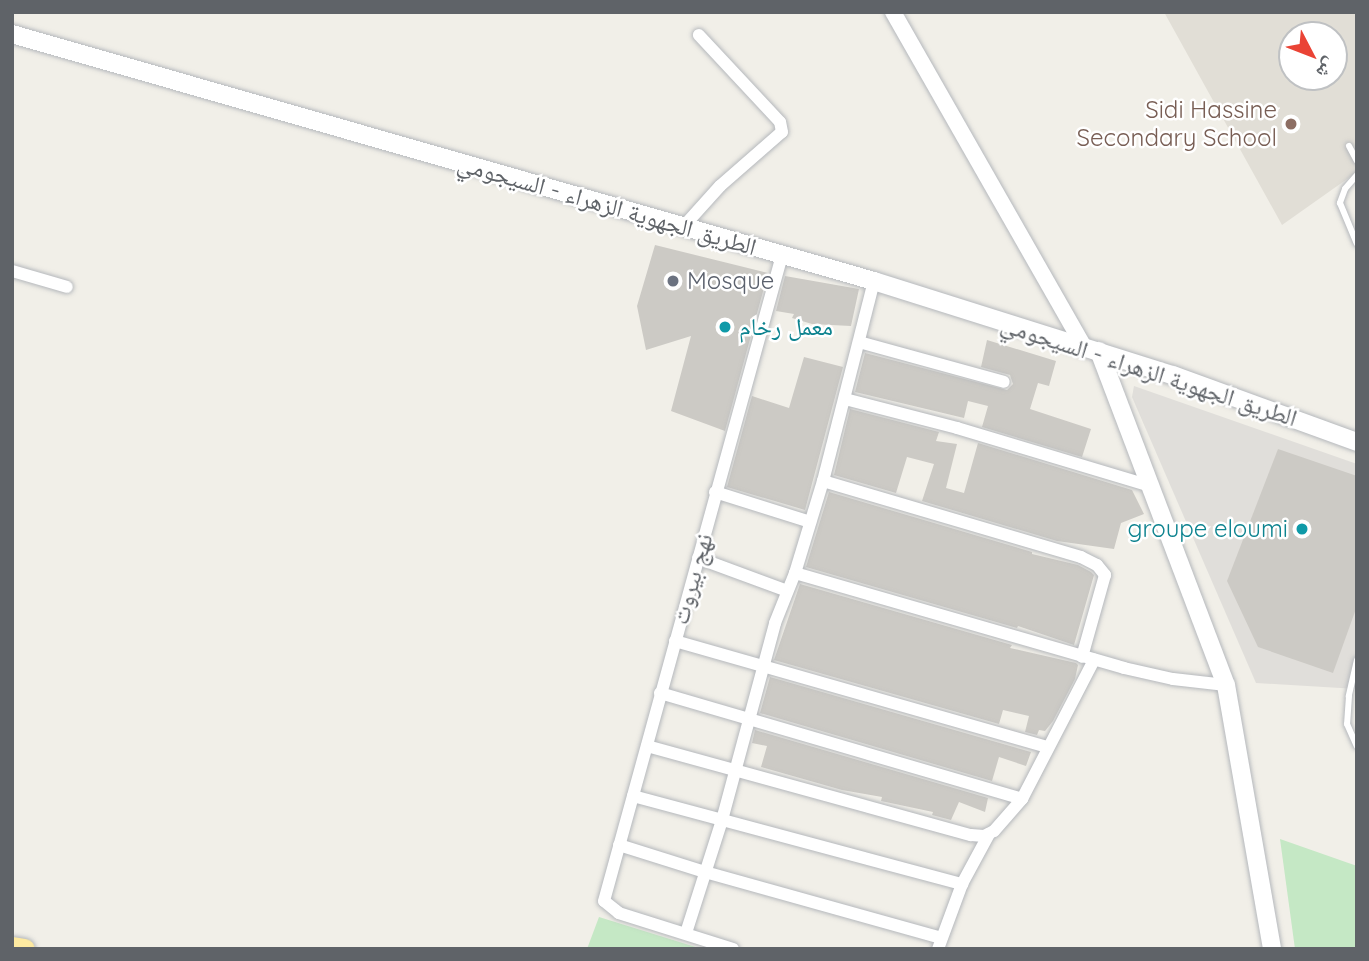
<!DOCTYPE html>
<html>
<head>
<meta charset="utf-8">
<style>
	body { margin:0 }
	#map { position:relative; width:1369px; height:961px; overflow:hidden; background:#f1efe8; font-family:Quicksand,"Noto Naskh Arabic",sans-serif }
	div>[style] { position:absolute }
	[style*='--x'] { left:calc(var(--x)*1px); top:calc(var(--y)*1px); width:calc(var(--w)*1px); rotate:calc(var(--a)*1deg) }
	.industrial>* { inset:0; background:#e0deda }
	.education>* { inset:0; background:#e1ded6 }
	.green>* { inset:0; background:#c5e8c5 }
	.building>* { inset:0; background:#cccac5 }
	.roads { filter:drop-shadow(0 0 2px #b5b8bc) drop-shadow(0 0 2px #b5b8bc) }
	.service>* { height:6px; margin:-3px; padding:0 3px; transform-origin:3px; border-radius:3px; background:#fff }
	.minor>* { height:12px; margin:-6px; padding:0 6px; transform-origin:6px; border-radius:6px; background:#fff }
	.tertiary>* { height:16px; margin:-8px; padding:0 8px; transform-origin:8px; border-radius:8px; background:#fff }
	.secondary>* { height:18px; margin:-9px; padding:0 9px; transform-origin:9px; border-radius:9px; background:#fff }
	.trunk>* { height:21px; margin:-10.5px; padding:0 10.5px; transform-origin:10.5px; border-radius:10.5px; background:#feeaa1 }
	.dots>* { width:19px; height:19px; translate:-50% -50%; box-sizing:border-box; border:4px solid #fff; border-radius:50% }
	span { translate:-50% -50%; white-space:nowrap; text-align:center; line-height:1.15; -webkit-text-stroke:5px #fff; paint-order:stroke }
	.education-label { font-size:24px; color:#785e54 }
	.right { translate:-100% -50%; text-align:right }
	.street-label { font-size:24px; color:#5f6368 }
	.worship-label { font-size:24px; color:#5b616d }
	.left { translate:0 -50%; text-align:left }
	.culture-label { font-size:24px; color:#0d838f }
	.frame { position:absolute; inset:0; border:14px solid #5f6368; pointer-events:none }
	.north { position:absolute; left:1278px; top:21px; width:70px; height:70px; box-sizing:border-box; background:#fff; border:2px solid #bfc1c3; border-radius:50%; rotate:132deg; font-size:19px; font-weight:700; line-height:28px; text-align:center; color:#5f6368 }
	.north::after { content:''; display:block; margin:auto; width:24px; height:32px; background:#ea4335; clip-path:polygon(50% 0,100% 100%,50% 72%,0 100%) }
</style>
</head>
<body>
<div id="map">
	<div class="industrial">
		<div style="clip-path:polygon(1134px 386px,1357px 464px,1357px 689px,1256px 683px,1132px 397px)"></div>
	</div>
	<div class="education">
		<div style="clip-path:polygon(evenodd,1164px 12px,1357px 12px,1357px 172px,1282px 225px,1164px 12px,1292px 35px,1334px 35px,1334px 77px,1292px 77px,1292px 35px)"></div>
	</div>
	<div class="green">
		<div style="clip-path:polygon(1280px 839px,1357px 866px,1357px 949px,1295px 949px)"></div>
		<div style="clip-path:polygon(599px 917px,702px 949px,587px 949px)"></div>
	</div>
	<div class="building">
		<div style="clip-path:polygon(655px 245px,768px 273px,725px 431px,671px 411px,691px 336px,646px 350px,637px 306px)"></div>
		<div style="clip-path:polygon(785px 276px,859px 289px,851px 326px,812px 324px,792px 318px,794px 314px,776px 311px)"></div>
		<div style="clip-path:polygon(987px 340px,1056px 361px,1049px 386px,1038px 383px,1030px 409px,1091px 429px,1082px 457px,982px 427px,988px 406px,968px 401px,964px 418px,855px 392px,865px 353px,1007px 390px,1013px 384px,1010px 375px,981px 367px)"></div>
		<div style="clip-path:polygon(804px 357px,843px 367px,805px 510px,727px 487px,752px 396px,789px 408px)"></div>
		<div style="clip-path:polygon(850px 409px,939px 432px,936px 441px,957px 444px,946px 488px,964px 493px,978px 443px,1132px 490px,1144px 514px,1121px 523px,1114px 549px,1057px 541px,922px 501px,934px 464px,907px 457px,896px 493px,834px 475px)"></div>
		<div style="clip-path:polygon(1278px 449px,1357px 476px,1357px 606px,1333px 673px,1258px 647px,1227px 581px)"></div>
		<div style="clip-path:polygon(829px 492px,1032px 552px,1032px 554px,1078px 565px,1091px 572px,1094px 575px,1074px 645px,1018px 626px,1017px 628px,806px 567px)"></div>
		<div style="clip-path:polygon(800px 584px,1012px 645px,1010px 648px,1076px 663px,1078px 665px,1075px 679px,1053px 721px,1045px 731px,1039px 730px,1037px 735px,1025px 732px,1029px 716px,1003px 710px,999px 724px,774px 660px)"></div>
		<div style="clip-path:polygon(770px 677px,1031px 752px,1026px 766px,999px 757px,992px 781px,760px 713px)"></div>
		<div style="clip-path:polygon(755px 730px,988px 798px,985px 812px,959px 802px,951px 820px,932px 815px,933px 812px,881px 801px,882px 797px,842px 790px,761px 767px,767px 746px,752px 743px)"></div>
	</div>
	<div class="roads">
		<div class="service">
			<div style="--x:1349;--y:146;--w:17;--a:62"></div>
			<div style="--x:1357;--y:175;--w:18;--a:131"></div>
			<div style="--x:1345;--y:189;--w:15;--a:110"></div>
			<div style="--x:1340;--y:203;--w:44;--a:67.5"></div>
			<div style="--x:1357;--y:660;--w:37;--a:103"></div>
			<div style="--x:1349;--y:696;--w:28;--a:94"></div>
			<div style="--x:1347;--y:724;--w:24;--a:66"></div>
		</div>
		<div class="minor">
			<div style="--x:684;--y:226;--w:54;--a:-48"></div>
			<div style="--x:720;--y:186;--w:82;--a:-41.1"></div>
			<div style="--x:782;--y:132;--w:10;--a:-101"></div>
			<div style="--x:780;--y:122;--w:119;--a:-133"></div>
			<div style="--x:12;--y:271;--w:57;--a:16.2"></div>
			<div style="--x:874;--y:281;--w:206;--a:104.3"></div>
			<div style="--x:823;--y:481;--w:96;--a:106.9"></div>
			<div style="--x:795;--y:573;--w:342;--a:16.1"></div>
			<div style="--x:1124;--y:668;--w:50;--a:12.7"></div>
			<div style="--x:1173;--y:679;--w:53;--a:6.5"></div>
			<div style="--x:859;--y:342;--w:150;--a:15.4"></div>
			<div style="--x:845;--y:399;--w:116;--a:14.5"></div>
			<div style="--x:957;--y:428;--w:202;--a:16.7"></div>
			<div style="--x:823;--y:481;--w:269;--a:16.4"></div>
			<div style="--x:1081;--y:557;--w:18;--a:27"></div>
			<div style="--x:1097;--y:565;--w:13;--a:51"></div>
			<div style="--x:1105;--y:575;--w:85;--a:105.7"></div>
			<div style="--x:715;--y:492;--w:100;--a:17.5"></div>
			<div style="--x:698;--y:558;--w:95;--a:20.3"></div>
			<div style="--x:675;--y:641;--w:387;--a:15.9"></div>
			<div style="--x:660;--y:693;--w:377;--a:16.3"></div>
			<div style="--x:647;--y:746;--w:336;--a:15.4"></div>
			<div style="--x:971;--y:835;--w:13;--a:4"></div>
			<div style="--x:984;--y:836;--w:11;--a:-27"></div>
			<div style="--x:994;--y:831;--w:43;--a:-48.8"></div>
			<div style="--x:1022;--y:799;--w:157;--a:-62.6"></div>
			<div style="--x:633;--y:796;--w:341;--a:15"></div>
			<div style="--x:619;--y:845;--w:90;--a:17.4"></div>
			<div style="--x:705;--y:872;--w:245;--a:15.6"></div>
			<div style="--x:686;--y:933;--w:119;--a:-72.3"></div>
			<div style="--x:722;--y:820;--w:204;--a:-74.9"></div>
			<div style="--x:775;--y:623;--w:54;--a:-68.2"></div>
			<div style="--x:733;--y:949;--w:120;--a:-162.5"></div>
			<div style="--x:619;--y:913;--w:19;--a:-141"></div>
			<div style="--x:604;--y:901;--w:670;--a:-74.59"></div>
			<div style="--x:938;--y:949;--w:69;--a:-69.7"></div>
			<div style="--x:962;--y:884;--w:57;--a:-61.6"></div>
		</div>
		<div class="tertiary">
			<div style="--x:893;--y:12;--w:383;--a:60.3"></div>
		</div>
		<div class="secondary">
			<div style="--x:12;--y:34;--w:897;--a:15.99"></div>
			<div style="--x:874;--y:281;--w:313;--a:17.5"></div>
			<div style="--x:1173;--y:375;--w:196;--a:20"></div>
			<div style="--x:1099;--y:351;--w:357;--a:69.2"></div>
			<div style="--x:1226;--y:685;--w:268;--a:80.1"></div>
		</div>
		<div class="trunk">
			<div style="--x:12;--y:947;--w:12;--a:9"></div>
		</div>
	</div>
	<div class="dots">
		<div style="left:1291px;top:124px;background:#8d6e63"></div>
		<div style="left:673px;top:281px;background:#6b7280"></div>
		<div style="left:725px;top:327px;background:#0f9aa8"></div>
		<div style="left:1302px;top:529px;background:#0f9aa8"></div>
	</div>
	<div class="education-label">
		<span class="right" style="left:1277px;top:124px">Sidi Hassine<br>Secondary School</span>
	</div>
	<div class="street-label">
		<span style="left:607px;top:205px;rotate:16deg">الطريق الجهوية الزهراء - السيجومي</span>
		<span style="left:1149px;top:371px;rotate:18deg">الطريق الجهوية الزهراء - السيجومي</span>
		<span style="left:692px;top:579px;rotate:-74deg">نهج بيروت</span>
	</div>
	<div class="worship-label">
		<span class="left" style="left:687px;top:281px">Mosque</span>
	</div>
	<div class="culture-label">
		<span class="left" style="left:739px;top:327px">معمل رخام</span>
		<span class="right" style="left:1288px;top:529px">groupe eloumi</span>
	</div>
	<div class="frame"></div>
	<div class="north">ش</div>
</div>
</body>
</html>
